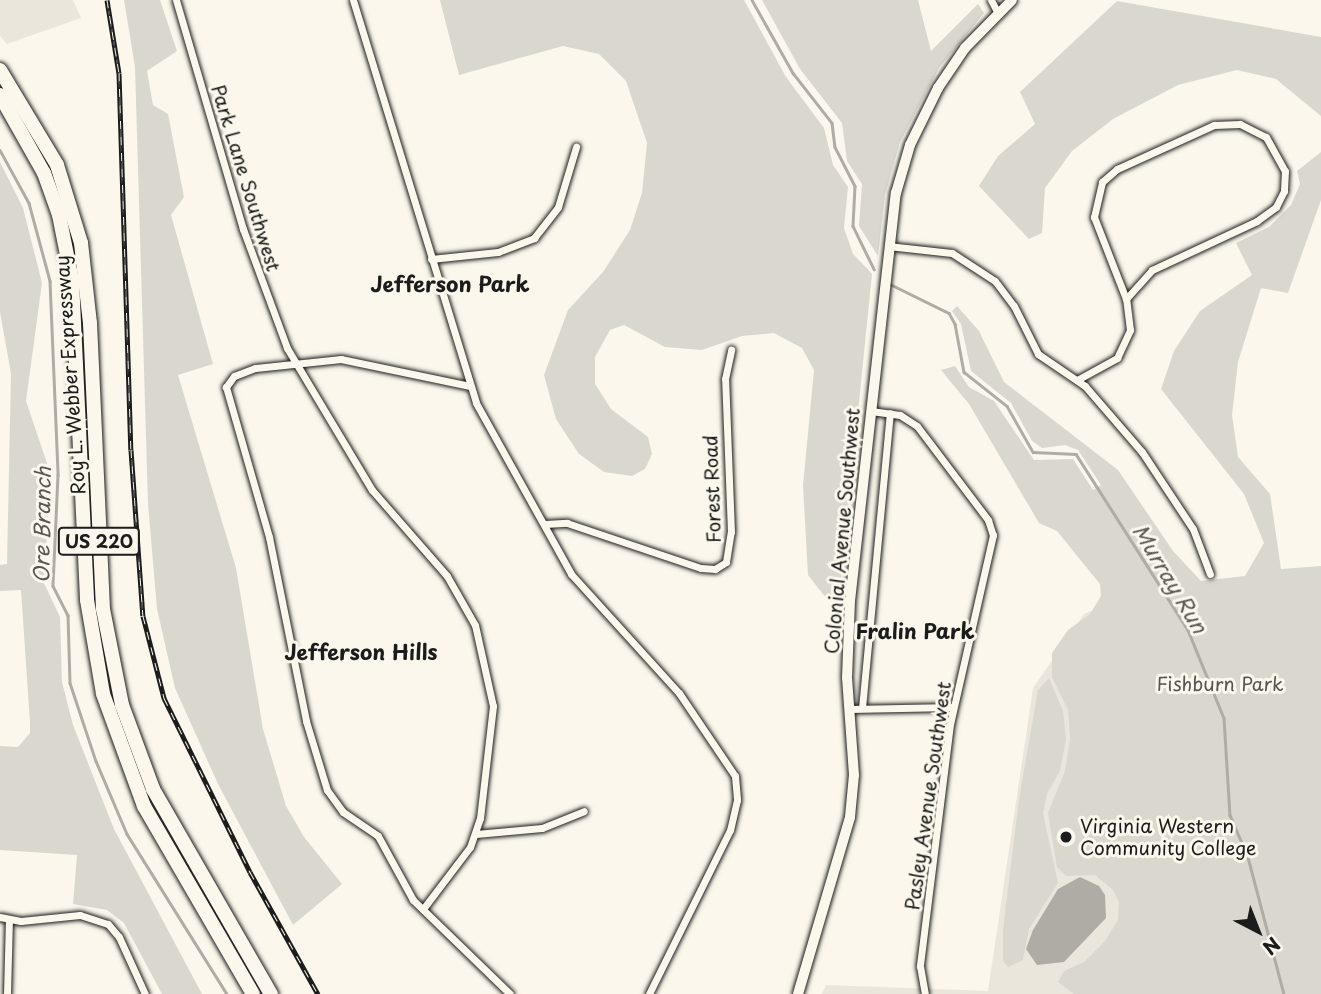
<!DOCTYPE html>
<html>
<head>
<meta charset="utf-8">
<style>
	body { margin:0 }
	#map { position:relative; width:1321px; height:994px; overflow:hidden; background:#fbf7ec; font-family:"Playpen Sans",sans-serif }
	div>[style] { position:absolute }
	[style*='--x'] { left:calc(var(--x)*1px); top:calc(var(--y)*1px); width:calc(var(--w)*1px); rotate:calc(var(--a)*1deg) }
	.built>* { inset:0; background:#eae6dc }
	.green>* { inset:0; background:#dad7ce }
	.water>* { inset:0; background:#afaca5 }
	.stream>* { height:2.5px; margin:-1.25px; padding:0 1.25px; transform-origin:1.25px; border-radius:1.25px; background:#afaca5 }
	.roads { filter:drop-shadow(0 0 2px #1c1c1c) drop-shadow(0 0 2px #1c1c1c) }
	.minor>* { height:7px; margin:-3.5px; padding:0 3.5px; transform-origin:3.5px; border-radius:3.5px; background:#fbf7ec }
	.secondary>* { height:10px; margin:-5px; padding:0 5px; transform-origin:5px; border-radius:5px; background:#fbf7ec }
	.motorway>* { height:14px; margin:-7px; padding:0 7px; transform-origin:7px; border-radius:7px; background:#fbf7ec }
	.rail>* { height:5px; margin-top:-2.5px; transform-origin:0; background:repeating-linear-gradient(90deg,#fbf7ec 0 8px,#1c1c1c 0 16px); box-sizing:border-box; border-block:2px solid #1c1c1c }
	.dots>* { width:19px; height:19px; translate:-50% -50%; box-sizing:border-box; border:4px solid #fbf7ec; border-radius:50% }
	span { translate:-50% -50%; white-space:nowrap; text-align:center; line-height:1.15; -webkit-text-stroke:6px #fbf7ec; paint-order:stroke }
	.shield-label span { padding:2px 5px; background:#fbf7ec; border:2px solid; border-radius:5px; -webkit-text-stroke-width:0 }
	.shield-label { font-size:18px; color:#1c1c1c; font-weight:700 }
	.street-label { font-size:19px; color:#1c1c1c }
	.park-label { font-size:19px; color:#555451 }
	.poi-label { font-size:19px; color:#1c1c1c }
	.left { translate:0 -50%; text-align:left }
	.neighbourhood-label { font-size:21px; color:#1c1c1c; font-weight:700 }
	.water-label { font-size:21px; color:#575653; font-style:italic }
	.north { position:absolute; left:1223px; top:896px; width:70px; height:70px; -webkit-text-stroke:5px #fbf7ec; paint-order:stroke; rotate:138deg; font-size:19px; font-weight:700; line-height:28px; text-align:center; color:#1c1c1c }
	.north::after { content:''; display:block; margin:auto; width:24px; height:32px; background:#1c1c1c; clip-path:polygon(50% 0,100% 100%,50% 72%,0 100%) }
</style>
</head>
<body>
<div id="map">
	<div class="built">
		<div style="clip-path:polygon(0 0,73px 0,81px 18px,7px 44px,0 36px)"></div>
		<div style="clip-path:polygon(1108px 604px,1131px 994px,822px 994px,826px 985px,988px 991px,1033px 688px,1084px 614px)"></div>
	</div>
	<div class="green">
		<div style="clip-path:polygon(124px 0,160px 0,177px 51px,147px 71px,153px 105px,168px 114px,184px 197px,171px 215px,213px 364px,178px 375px,236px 568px,263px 729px,286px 806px,304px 837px,342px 884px,293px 925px,218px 784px,175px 688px,157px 609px,148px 504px,135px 67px)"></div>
		<div style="clip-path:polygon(440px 0,744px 0,786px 77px,824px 128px,833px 165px,848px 187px,844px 228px,853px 254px,872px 274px,839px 600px,826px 598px,808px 575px,803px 485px,814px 370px,802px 348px,774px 333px,742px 336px,702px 350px,665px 347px,624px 325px,610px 330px,595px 357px,595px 384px,611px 409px,648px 437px,652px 454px,645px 469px,632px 476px,604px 472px,579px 454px,556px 419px,544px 375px,568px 310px,603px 272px,630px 230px,642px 193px,647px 143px,626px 81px,599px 54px,563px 46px,459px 75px)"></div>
		<div style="clip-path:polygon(762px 0,918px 0,931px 51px,978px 4px,984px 13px,939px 68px,900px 142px,885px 195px,878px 256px,859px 226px,862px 184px,847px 161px,842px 123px,800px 69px)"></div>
		<div style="clip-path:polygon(1117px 1px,1321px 37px,1321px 116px,1276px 79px,1237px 70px,1178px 85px,1113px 119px,1072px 151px,1045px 188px,1042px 233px,1029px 239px,979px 186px,998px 156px,1035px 124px,1020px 92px)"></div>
		<div style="clip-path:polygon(1321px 152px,1321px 200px,1288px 293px,1261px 288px,1238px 362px,1232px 415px,1238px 457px,1270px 494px,1281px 569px,1321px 566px,1321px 994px,1074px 994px,1058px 982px,1064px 971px,1084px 962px,1105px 941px,1118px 920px,1119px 902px,1113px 890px,1095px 875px,1066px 876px,1057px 867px,1048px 813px,1065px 771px,1070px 739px,1068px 710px,1052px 677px,1052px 653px,1068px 630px,1090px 614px,1101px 596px,1100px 584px,1057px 531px,1039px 523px,969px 404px,941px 370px,955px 366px,969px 387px,994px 401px,1034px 460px,1073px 459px,1093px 490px,1101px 485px,1078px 450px,1065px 445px,1042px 448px,1032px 441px,1011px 403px,971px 371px,961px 324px,952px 311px,957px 306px,979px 331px,1004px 382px,1118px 470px,1173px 551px,1201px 581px,1245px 576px,1264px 543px,1244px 494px,1161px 389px,1174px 351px,1200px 311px,1252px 275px,1236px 243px,1269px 227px,1291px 205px,1300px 184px,1297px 171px)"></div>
		<div style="clip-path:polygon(0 162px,23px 208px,42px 283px,26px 401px,51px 475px,44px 583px,60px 617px,62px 682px,73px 725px,114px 829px,202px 994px,162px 994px,124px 923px,107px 910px,73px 904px,77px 855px,0 850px,0 746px,18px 747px,30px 733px,30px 723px,21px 590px,0 591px,0 565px,7px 564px,11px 374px,0 312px)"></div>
		<div style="clip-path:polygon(1049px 678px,1063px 711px,1066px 739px,1060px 771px,1047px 794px,1043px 813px,1058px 883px,1029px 929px,1023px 960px,1008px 967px,1003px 961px,1003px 930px,1019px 799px,1038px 690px)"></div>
	</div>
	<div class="water">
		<div style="clip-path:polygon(1080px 877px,1099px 886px,1105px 895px,1106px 918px,1064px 962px,1037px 965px,1026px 949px,1033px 930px,1058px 889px)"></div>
	</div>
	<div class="stream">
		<div style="--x:752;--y:0;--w:84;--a:60.7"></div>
		<div style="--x:793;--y:73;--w:63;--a:52"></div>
		<div style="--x:832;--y:123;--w:24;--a:83"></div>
		<div style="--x:835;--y:147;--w:44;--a:62.9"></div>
		<div style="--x:855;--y:186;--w:40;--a:92.9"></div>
		<div style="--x:853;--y:226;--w:48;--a:64"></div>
		<div style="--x:0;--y:150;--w:60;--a:61.3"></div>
		<div style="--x:29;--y:203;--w:81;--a:74.9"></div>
		<div style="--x:50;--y:281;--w:194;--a:87.6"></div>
		<div style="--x:58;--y:475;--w:111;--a:92.6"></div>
		<div style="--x:53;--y:586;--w:33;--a:63"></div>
		<div style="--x:68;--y:615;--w:68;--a:88.3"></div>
		<div style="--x:70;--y:683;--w:82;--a:71.6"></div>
		<div style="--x:96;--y:761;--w:79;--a:67"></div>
		<div style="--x:127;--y:834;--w:189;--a:58"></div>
		<div style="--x:890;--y:284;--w:66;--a:26.2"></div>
		<div style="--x:949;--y:313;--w:13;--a:61"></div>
		<div style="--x:955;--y:324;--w:49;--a:79.4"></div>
		<div style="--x:964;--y:372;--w:55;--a:38.3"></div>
		<div style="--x:1007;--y:406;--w:53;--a:60.5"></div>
		<div style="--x:1033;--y:452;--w:43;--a:2.7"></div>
		<div style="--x:1076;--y:454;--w:209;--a:57.5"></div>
		<div style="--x:1188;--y:630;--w:95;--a:67.8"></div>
		<div style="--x:1224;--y:718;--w:97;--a:86.5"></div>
		<div style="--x:1230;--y:815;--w:46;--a:66.8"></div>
		<div style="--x:1248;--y:857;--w:142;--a:75.3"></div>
	</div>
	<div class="roads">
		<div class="minor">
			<div style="--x:176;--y:0;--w:239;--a:73.7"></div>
			<div style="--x:243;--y:229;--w:127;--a:69.7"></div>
			<div style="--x:287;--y:348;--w:165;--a:59.1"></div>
			<div style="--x:372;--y:490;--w:114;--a:48.9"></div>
			<div style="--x:447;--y:576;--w:56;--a:60.3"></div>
			<div style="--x:475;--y:625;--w:83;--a:77.5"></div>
			<div style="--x:493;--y:706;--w:113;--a:96.6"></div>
			<div style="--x:480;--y:818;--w:31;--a:109"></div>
			<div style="--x:470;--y:847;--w:78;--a:127.2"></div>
			<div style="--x:353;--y:0;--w:421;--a:73"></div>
			<div style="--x:476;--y:403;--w:196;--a:60.9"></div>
			<div style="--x:571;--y:574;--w:161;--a:47.8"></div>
			<div style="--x:679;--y:693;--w:100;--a:56"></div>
			<div style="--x:735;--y:776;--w:24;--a:85"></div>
			<div style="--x:737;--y:800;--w:31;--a:103"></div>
			<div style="--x:730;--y:830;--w:183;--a:116.3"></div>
			<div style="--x:991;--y:0;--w:15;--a:62"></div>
			<div style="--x:888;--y:246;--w:64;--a:6.2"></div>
			<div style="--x:952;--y:253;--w:51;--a:33.1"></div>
			<div style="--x:995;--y:281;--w:31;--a:53"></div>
			<div style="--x:1014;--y:306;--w:54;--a:63.4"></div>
			<div style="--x:1038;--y:354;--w:57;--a:34.2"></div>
			<div style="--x:1085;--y:386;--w:87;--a:49.2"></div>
			<div style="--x:1142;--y:452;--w:92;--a:56.5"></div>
			<div style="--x:1193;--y:529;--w:48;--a:69.3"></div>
			<div style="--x:431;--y:259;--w:67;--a:-6"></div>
			<div style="--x:498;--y:252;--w:39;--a:-21"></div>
			<div style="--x:534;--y:238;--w:39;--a:-52"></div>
			<div style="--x:558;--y:207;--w:63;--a:-73.3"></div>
			<div style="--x:1077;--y:380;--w:46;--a:-28.8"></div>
			<div style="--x:1117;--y:358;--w:31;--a:-65"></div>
			<div style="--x:1130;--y:330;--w:31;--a:-97"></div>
			<div style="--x:1126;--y:299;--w:88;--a:-111.3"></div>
			<div style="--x:1094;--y:217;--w:36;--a:-77"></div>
			<div style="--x:1102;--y:182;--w:20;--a:-41"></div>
			<div style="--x:1117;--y:169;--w:107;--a:-24.4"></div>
			<div style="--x:1214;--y:125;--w:26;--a:-2"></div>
			<div style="--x:1240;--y:124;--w:29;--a:27"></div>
			<div style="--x:1266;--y:137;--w:39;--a:61"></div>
			<div style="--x:1285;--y:171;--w:20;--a:93"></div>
			<div style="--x:1284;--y:191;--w:18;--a:117"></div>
			<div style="--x:1276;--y:207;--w:24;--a:144"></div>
			<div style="--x:1257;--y:221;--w:116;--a:155"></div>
			<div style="--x:1152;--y:270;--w:39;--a:132"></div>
			<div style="--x:470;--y:386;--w:132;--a:-168.2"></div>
			<div style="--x:341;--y:359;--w:86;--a:174"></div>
			<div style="--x:255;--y:368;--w:22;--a:159"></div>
			<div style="--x:234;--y:376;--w:14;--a:126"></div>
			<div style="--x:226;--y:387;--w:156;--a:74"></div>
			<div style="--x:269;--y:537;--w:188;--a:78.6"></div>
			<div style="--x:306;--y:721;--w:72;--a:73.1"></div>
			<div style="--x:327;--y:790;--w:27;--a:54"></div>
			<div style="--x:343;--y:812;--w:42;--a:34.4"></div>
			<div style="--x:378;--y:836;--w:73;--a:61.3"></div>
			<div style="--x:413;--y:900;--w:135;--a:44.1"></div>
			<div style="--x:871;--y:411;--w:29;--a:8"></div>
			<div style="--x:900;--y:415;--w:20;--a:33"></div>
			<div style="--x:917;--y:426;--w:118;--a:52.9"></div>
			<div style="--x:988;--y:520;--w:16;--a:72"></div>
			<div style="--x:993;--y:535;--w:194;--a:102.8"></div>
			<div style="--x:950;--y:724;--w:244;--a:97.1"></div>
			<div style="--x:920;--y:966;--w:28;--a:80"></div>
			<div style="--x:545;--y:524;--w:22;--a:-3"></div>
			<div style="--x:567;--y:523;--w:141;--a:18.6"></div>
			<div style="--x:701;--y:568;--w:14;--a:4"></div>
			<div style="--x:715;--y:569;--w:13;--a:-32"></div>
			<div style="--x:726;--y:562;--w:30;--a:-81"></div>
			<div style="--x:731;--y:532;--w:153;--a:-92.2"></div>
			<div style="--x:725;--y:379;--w:30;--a:-78"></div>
			<div style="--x:862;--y:708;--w:296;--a:-84.6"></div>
			<div style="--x:850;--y:709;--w:103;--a:-1.1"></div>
			<div style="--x:476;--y:834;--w:66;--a:-5.2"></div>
			<div style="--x:542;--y:828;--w:45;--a:-22"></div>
			<div style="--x:0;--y:917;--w:21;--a:11"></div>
			<div style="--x:21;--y:921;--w:59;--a:-5.8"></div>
			<div style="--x:80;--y:915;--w:29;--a:18"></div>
			<div style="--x:108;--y:924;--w:17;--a:50"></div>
			<div style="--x:119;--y:937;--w:63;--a:65.5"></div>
			<div style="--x:7;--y:994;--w:74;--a:-88.5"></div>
		</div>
		<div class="secondary">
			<div style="--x:798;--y:994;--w:184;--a:-73.6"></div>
			<div style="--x:850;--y:817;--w:42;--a:-84.6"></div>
			<div style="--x:854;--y:775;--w:97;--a:-94.1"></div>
			<div style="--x:847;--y:678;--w:77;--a:-87.8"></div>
			<div style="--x:850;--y:601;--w:411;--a:-83.6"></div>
			<div style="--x:896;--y:193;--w:50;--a:-73.7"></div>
			<div style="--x:910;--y:145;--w:64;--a:-63.8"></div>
			<div style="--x:938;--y:88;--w:48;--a:-56"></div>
			<div style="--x:965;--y:48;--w:67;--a:-45.6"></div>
		</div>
		<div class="motorway">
			<div style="--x:0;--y:70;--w:111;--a:59"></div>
			<div style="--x:57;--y:165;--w:82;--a:72.9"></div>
			<div style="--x:81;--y:243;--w:81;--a:83.6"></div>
			<div style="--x:90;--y:323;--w:286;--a:87.4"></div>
			<div style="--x:103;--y:609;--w:98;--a:78.8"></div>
			<div style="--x:122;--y:705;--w:90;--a:69.7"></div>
			<div style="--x:153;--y:789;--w:237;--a:60.1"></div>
			<div style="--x:0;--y:95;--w:90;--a:60.6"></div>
			<div style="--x:44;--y:173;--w:45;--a:70.3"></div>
			<div style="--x:59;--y:215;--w:66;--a:78.7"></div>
			<div style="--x:72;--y:280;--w:320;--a:87.3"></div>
			<div style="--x:87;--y:600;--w:95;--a:80.3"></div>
			<div style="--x:103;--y:694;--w:119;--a:69.9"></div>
			<div style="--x:144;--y:806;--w:217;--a:59.9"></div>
		</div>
	</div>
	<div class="rail">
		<div style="--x:107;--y:0;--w:74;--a:80.7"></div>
		<div style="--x:119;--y:73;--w:377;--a:88.2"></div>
		<div style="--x:131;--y:450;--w:166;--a:85.9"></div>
		<div style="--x:143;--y:616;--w:85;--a:75.6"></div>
		<div style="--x:164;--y:698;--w:194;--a:63.7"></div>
		<div style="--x:250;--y:872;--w:140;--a:60.9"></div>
	</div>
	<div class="dots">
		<div style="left:1066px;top:837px;background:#1c1c1c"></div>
	</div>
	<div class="shield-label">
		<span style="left:99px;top:541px">US 220</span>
	</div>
	<div class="street-label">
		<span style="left:246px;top:178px;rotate:73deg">Park Lane Southwest</span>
		<span style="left:70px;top:375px;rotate:-94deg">Roy L. Webber Expressway</span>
		<span style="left:712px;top:489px;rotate:-92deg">Forest Road</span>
		<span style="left:842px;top:531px;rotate:-85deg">Colonial Avenue Southwest</span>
		<span style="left:928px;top:796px;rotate:-82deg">Pasley Avenue Southwest</span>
	</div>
	<div class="park-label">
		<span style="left:1220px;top:684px">Fishburn Park</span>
	</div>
	<div class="poi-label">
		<span class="left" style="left:1080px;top:837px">Virginia Western<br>Community College</span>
	</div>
	<div class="neighbourhood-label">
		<span style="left:450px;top:283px">Jefferson Park</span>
		<span style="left:915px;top:630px">Fralin Park</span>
		<span style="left:361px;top:651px">Jefferson Hills</span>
	</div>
	<div class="water-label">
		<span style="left:41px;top:525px;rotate:-89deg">Ore Branch</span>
		<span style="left:1171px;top:578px;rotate:59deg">Murray Run</span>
	</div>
	<div class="north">N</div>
</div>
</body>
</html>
